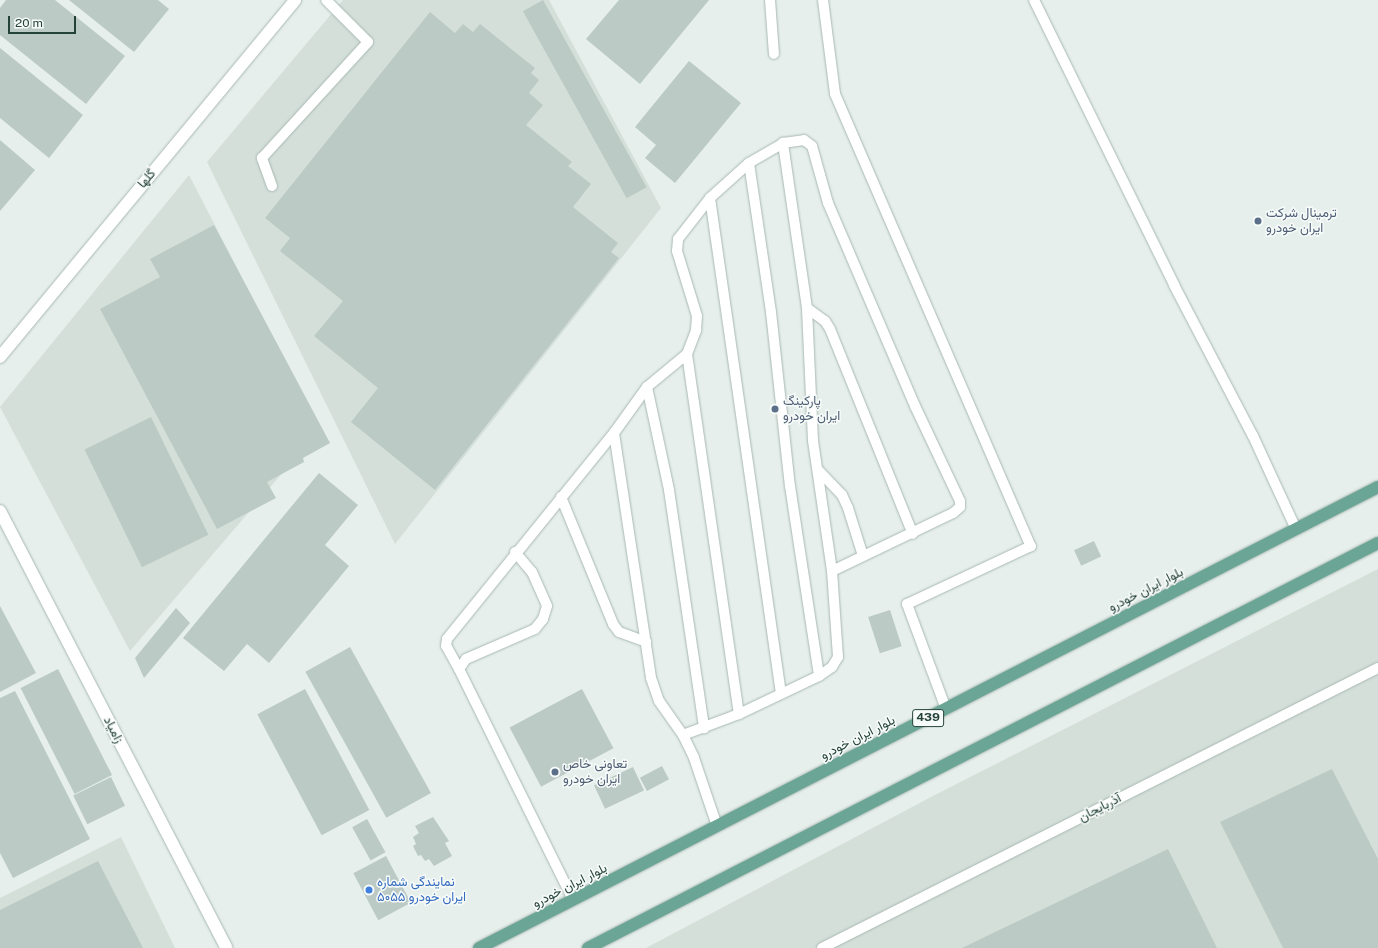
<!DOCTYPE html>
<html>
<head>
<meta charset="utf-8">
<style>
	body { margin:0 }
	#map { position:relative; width:1378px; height:948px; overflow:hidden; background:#e6efeb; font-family:"Public Sans",Vazirmatn,sans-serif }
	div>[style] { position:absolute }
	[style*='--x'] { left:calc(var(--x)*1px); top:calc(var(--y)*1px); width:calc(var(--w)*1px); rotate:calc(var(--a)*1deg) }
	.built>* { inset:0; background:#d4dfda }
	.building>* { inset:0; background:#bbcac4; transform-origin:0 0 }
	.roads { filter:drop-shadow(0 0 1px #a8b8b2) drop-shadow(0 0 1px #a8b8b2) }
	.lane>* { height:10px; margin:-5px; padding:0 5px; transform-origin:5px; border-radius:5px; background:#fff }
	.secondary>* { height:12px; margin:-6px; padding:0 6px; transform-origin:6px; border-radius:6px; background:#fff }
	.primary>* { height:12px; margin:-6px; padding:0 6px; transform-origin:6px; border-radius:6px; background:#6aa596 }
	.dots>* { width:11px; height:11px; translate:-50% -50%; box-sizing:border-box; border:2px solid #f7fbf9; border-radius:50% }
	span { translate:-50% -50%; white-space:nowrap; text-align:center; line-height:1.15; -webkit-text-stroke:3px #f7fbf9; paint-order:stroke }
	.shield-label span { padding:1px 3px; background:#f7fbf9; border:1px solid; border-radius:3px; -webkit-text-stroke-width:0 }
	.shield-label { font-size:12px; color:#24423a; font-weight:700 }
	.street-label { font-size:13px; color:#24423a }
	.service-label { font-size:13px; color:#4e5e75 }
	.left { translate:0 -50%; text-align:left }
	.shop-label { font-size:13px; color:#366cbe }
	.scale { position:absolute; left:8px; top:16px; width:68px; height:18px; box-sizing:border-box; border:2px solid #24423a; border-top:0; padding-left:5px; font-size:12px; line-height:14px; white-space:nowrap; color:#24423a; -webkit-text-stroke:3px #f7fbf9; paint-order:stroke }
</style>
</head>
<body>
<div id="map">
	<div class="built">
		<div style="clip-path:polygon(343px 0,549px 0,661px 208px,395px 544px,207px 162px)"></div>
		<div style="clip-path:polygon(189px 175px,320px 429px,130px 651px,0 407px)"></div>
		<div style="clip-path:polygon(1378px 569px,1378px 948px,646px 948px,933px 796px)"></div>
		<div style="clip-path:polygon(121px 837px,175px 948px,0 948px,0 898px)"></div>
	</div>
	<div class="building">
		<div style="clip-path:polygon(6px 0,55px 0,125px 56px,86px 104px,0 35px,0 8px)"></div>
		<div style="clip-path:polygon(69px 0,158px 0,169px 9px,134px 52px)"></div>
		<div style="left:543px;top:0;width:214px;height:23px;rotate:61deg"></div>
		<div style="clip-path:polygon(619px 0,709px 0,640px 84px,586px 39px)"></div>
		<div style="clip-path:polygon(430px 12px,455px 33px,463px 24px,473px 32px,480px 24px,535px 68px,531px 73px,539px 80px,529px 93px,543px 105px,526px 125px,572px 162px,568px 166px,591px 184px,573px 207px,618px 243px,611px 252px,619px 258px,435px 490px,351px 422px,378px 388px,314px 336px,343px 301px,280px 251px,290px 238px,265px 218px)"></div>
		<div style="clip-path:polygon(0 48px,83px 115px,49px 158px,0 118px)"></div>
		<div style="clip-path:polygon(689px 61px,741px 103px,675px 183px,645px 158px,656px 145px,635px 127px)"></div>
		<div style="clip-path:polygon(0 140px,35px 170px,0 211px)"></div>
		<div style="clip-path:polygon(214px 225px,330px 443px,303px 458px,304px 462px,267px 482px,276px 498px,217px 529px,100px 309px,160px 277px,150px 259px)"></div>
		<div style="left:151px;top:417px;width:131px;height:74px;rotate:64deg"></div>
		<div style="clip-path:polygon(319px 473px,358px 505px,325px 545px,349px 566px,269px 663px,247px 644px,224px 671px,183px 638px)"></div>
		<div style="left:1094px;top:541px;width:17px;height:22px;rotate:65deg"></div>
		<div style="clip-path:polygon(0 606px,36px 673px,0 692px)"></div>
		<div style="clip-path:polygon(176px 608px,190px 623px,144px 678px,135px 658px)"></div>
		<div style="left:890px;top:610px;width:38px;height:23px;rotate:72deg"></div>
		<div style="left:350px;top:647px;width:167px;height:51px;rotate:61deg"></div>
		<div style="left:58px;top:669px;width:119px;height:42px;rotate:63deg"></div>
		<div style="left:305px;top:689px;width:137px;height:54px;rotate:62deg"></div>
		<div style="left:582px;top:689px;width:67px;height:82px;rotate:62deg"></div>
		<div style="clip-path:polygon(15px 691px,90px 839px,13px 878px,0 853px,0 698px)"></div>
		<div style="left:662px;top:766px;width:15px;height:25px;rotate:62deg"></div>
		<div style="left:633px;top:767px;width:26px;height:43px;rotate:65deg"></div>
		<div style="clip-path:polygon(1332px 769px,1378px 859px,1378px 948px,1283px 948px,1220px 822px)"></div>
		<div style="left:111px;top:777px;width:32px;height:42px;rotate:64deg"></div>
		<div style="clip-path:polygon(433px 817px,449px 841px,445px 843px,452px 856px,434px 866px,429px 859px,425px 861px,421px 855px,418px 856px,413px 846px,416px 844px,413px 837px,419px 833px,415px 826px)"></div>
		<div style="left:367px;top:819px;width:38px;height:17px;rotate:61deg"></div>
		<div style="clip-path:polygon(1168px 849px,1217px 948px,962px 948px)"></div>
		<div style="left:386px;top:856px;width:53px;height:37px;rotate:62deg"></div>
		<div style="clip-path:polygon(98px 861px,143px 948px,0 948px,0 910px)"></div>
	</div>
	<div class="roads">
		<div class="lane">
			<div style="--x:770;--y:0;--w:54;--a:85.8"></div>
			<div style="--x:823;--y:0;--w:95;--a:82.7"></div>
			<div style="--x:835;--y:94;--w:493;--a:66.6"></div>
			<div style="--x:1031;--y:546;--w:137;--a:154.9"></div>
			<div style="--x:907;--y:604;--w:112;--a:69.6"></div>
			<div style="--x:1034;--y:0;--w:318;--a:63.8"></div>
			<div style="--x:1174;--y:285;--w:170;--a:62.4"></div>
			<div style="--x:1253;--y:436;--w:102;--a:65.2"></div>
			<div style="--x:749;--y:163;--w:151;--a:81.6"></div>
			<div style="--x:771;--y:312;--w:175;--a:83.8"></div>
			<div style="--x:790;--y:486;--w:192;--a:81.3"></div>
			<div style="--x:272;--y:186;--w:30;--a:-110"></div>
			<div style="--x:262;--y:158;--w:157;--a:-47.6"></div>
			<div style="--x:368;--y:42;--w:59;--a:-135"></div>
			<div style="--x:710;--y:198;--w:501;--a:81.85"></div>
			<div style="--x:807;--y:308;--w:22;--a:36"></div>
			<div style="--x:825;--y:321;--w:9;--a:58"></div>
			<div style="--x:830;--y:329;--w:221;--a:68"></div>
			<div style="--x:687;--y:354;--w:364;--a:81.8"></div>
			<div style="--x:647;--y:387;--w:105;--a:77.9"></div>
			<div style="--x:669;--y:490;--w:241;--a:81.6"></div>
			<div style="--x:614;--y:433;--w:248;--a:81.4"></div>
			<div style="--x:651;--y:678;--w:24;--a:71"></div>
			<div style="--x:659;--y:701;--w:42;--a:54.8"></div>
			<div style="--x:683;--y:735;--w:25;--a:64"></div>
			<div style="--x:694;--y:758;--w:72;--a:71.3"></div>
			<div style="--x:818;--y:470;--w:35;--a:46"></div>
			<div style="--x:842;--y:495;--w:14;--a:65"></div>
			<div style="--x:848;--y:508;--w:50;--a:72.6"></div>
			<div style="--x:561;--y:497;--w:137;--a:67.7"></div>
			<div style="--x:613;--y:624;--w:10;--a:53"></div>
			<div style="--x:619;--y:632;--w:29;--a:20"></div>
			<div style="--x:515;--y:552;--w:26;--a:50"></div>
			<div style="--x:532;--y:572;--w:37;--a:66"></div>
			<div style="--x:547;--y:606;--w:14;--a:107"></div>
			<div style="--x:543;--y:619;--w:13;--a:129"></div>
			<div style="--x:535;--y:629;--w:75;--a:156.5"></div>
			<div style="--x:466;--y:659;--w:12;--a:125"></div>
			<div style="--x:459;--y:669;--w:258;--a:63.7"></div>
			<div style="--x:459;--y:669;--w:26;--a:-119"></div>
			<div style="--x:446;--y:646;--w:7;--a:-82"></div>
			<div style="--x:447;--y:639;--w:265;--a:-51"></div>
			<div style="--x:614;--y:433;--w:57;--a:-54.3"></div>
			<div style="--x:647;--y:387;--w:52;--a:-39.5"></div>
			<div style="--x:687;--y:354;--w:26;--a:-69"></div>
			<div style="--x:696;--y:330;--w:14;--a:-86"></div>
			<div style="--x:697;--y:316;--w:68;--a:-107.1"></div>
			<div style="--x:677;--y:251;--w:12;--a:-85"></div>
			<div style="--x:678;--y:239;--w:52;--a:-52"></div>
			<div style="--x:710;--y:198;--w:52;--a:-41.9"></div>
			<div style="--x:749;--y:163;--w:39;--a:-30"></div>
			<div style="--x:783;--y:143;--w:21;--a:-8"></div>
			<div style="--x:804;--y:140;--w:10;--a:37"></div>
			<div style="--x:812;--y:146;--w:59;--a:74.3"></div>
			<div style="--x:828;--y:203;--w:221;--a:66.8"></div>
			<div style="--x:915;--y:406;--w:105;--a:64.7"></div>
			<div style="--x:960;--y:501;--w:6;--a:90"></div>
			<div style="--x:960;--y:507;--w:9;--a:139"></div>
			<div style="--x:953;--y:513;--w:134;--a:154.4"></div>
			<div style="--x:683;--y:735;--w:60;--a:-20.6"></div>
			<div style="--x:739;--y:714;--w:89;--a:-25.4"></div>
			<div style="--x:819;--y:676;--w:16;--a:-35"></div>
			<div style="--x:832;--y:667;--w:12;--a:-59"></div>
			<div style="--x:838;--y:657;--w:86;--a:-94"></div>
			<div style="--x:832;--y:571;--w:131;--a:-98.3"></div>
			<div style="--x:813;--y:441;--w:133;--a:-92.6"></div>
			<div style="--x:807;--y:308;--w:167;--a:-98.3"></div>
			<div style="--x:822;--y:948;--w:623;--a:-26.73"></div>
		</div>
		<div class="secondary">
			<div style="--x:0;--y:357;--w:463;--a:-50.4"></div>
			<div style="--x:0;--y:511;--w:492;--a:62.6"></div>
		</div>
		<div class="primary">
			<div style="--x:479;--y:948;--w:1010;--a:-27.15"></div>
			<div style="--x:588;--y:948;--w:888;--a:-27.14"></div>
		</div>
	</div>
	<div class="dots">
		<div style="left:1258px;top:221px;background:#5c6f8a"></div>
		<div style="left:775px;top:409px;background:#5c6f8a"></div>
		<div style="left:555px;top:772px;background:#5c6f8a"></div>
		<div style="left:369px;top:890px;background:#3f7fe0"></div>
	</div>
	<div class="shield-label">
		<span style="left:928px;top:718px">439</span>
	</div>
	<div class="street-label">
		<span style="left:147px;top:179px;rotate:-50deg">گلها</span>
		<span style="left:1146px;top:590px;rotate:-27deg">بلوار ایران خودرو</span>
		<span style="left:113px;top:730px;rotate:63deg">زامیاد</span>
		<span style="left:858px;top:738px;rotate:-27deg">بلوار ایران خودرو</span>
		<span style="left:1100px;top:808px;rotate:-27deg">آذربایجان</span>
		<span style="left:570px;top:886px;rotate:-27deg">بلوار ایران خودرو</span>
	</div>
	<div class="service-label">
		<span class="left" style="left:1266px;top:221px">ترمینال شرکت<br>ایران خودرو</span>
		<span class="left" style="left:783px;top:409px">پارکینگ<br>ایران خودرو</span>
		<span class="left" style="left:563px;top:772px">تعاونی خاص<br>ایران خودرو</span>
	</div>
	<div class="shop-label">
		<span class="left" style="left:377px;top:890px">نمایندگی شماره<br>۵۰۵۵ ایران خودرو</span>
	</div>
	<div class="scale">20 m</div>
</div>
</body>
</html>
